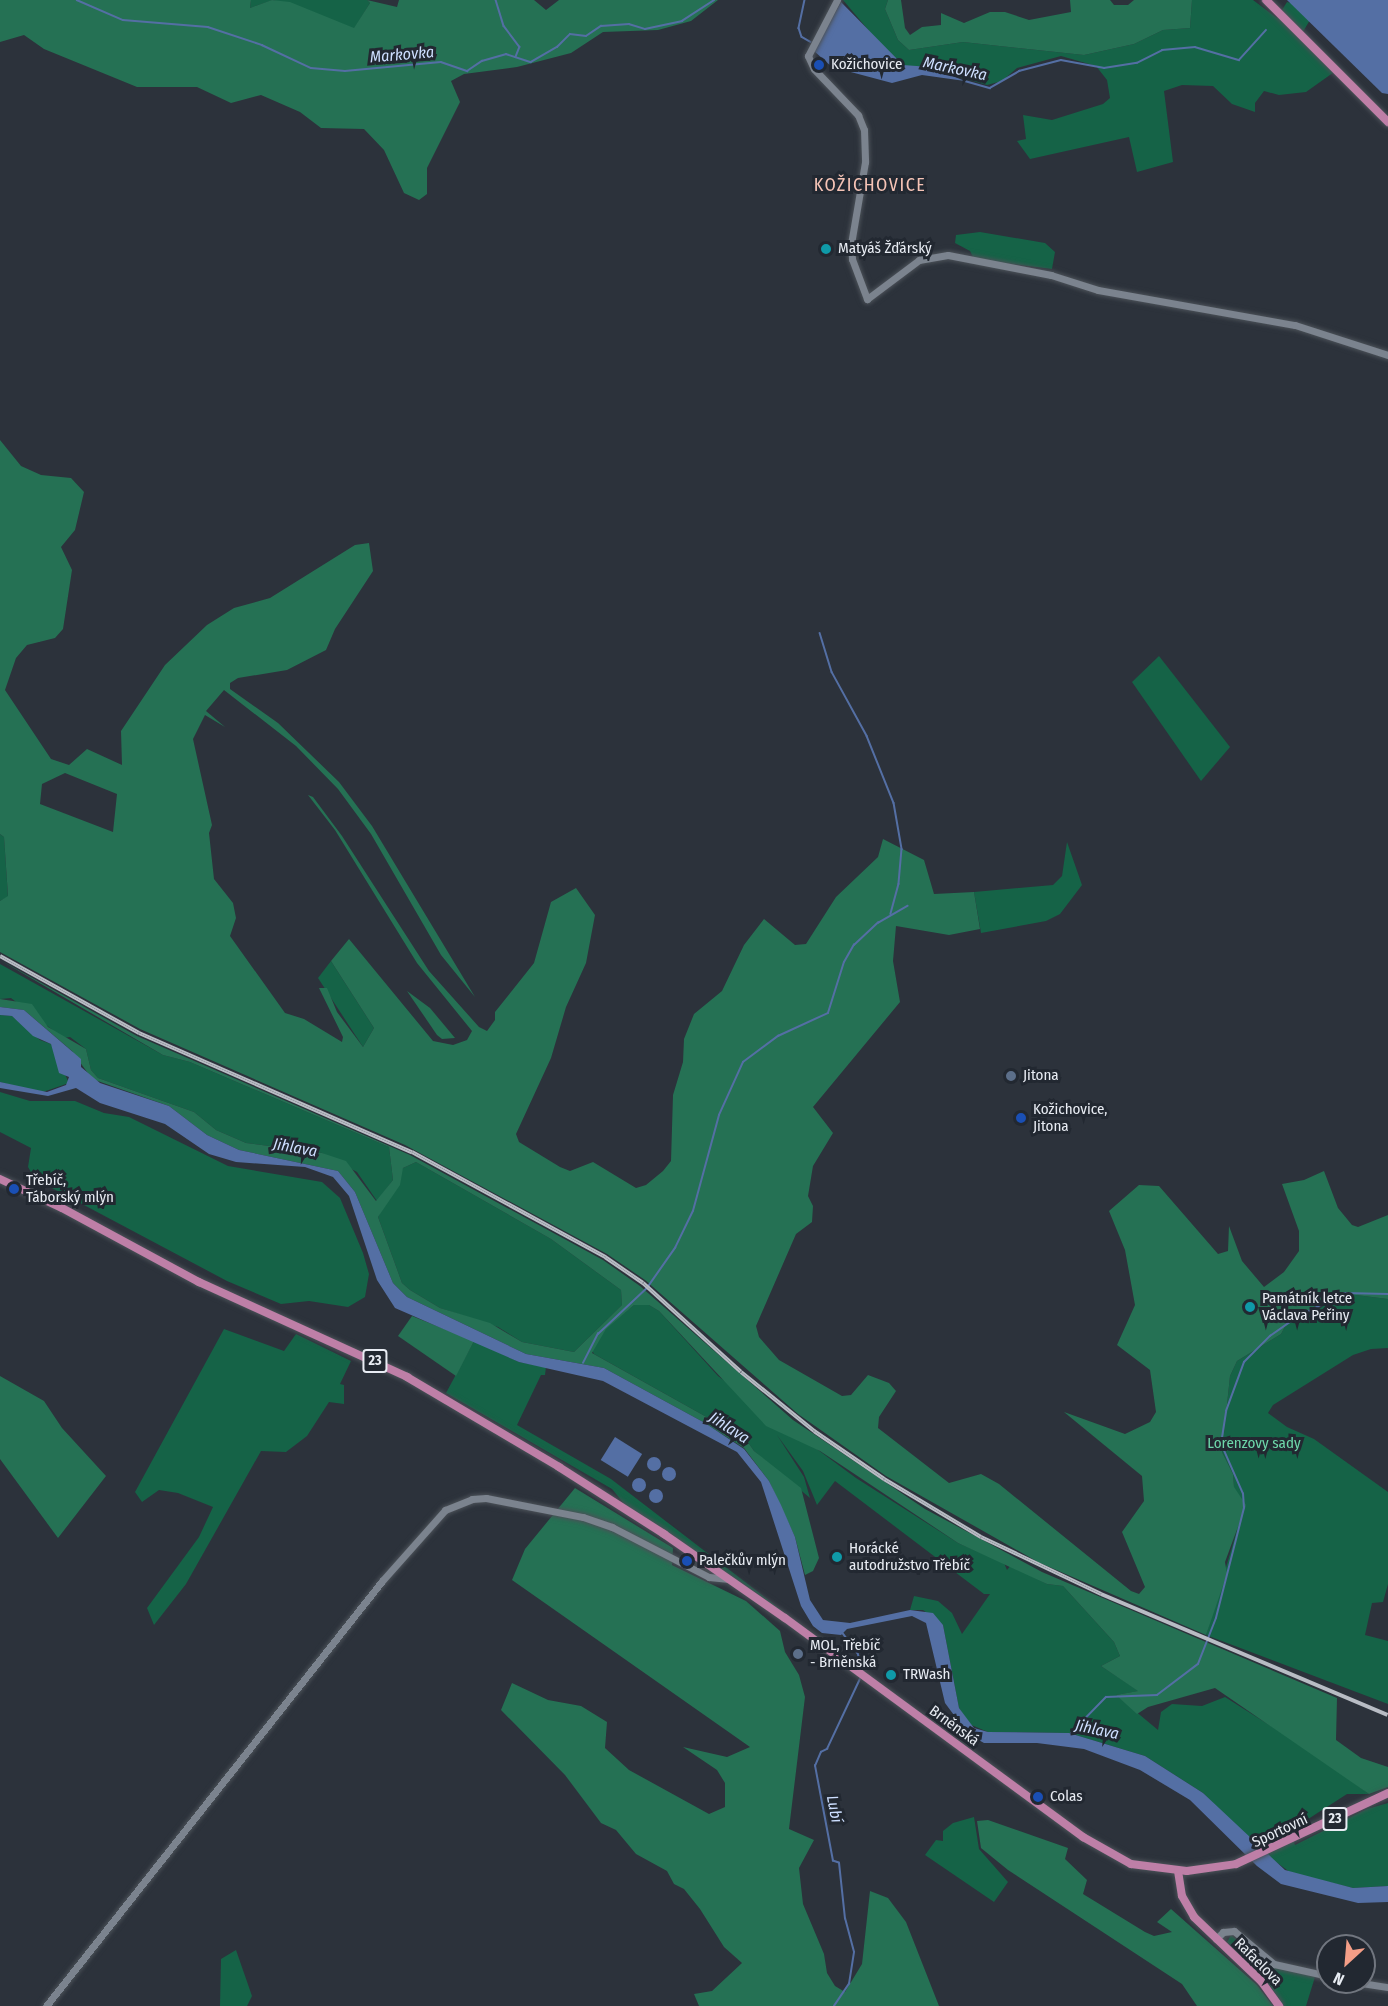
<!DOCTYPE html>
<html>
<head>
<meta charset="utf-8">
<style>
	body { margin:0 }
	#map { position:relative; width:1388px; height:2006px; overflow:hidden; background:#2c323b; font-family:"Fira Sans Condensed",sans-serif }
	div>[style] { position:absolute }
	[style*='--x'] { left:calc(var(--x)*1px); top:calc(var(--y)*1px); width:calc(var(--w)*1px); rotate:calc(var(--a)*1deg) }
	.green>* { inset:0; background:#156347 }
	.forest>* { inset:0; background:#257154 }
	.water>* { inset:0; background:#546fa4; transform-origin:0 0 }
	.round { border-radius:50% }
	.stream>* { height:1.5px; margin:-0.75px; padding:0 0.75px; transform-origin:0.75px; border-radius:0.75px; background:#546fa4 }
	.roads { filter:drop-shadow(0 0 2px #4b5158) drop-shadow(0 0 2px #4b5158) }
	.minor>* { height:7px; margin:-3.5px; padding:0 3.5px; transform-origin:3.5px; border-radius:3.5px; background:#7b838e }
	.major>* { height:8px; margin:-4px; padding:0 4px; transform-origin:4px; border-radius:4px; background:#be7fa7 }
	.rail>* { height:4px; margin-top:-2px; transform-origin:0; background:repeating-linear-gradient(90deg,#222831 0 4.5px,#b8bcc4 0 9px); box-sizing:border-box; border-block:2px solid #b8bcc4 }
	.dots>* { width:16px; height:16px; translate:-50% -50%; box-sizing:border-box; border:3px solid #222831; border-radius:50% }
	span { translate:-50% -50%; white-space:nowrap; text-align:center; line-height:1.15; -webkit-text-stroke:6px #222831; paint-order:stroke }
	.shield-label span { padding:2px 4px; background:#222831; border:2px solid; border-radius:4px; -webkit-text-stroke-width:0 }
	.shield-label { font-size:14px; color:#e8ecf3; font-weight:700 }
	.poi-label { font-size:15px; color:#e8ecf3 }
	.left { translate:0 -50%; text-align:left }
	.park-label { font-size:15px; color:#6dd7aa }
	.street-label { font-size:15px; color:#e8ecf3 }
	.water-label { font-size:16px; color:#cedfff; font-style:italic }
	.quarter-label { font-size:18px; color:#f6c4b6; letter-spacing:1.5px }
	.north { position:absolute; left:1316px; top:1934px; width:60px; height:60px; box-sizing:border-box; background:#222831; border:2px solid #71767f; border-radius:50%; rotate:206deg; font-size:16px; font-weight:700; line-height:24px; text-align:center; color:#e8ecf3 }
	.north::after { content:''; display:block; margin:auto; width:21px; height:27px; background:#f49e87; clip-path:polygon(50% 0,100% 100%,50% 72%,0 100%) }
</style>
</head>
<body>
<div id="map">
	<div class="green">
		<div style="clip-path:polygon(251px 0,367px 0,370px 3px,354px 29px,273px 0,250px 8px)"></div>
		<div style="clip-path:polygon(843px 0,888px 0,885px 9px,898px 40px,909px 50px,963px 42px,1084px 55px,1134px 44px,1163px 30px,1190px 28px,1192px 0,1253px 0,1277px 18px,1287px 2px,1295px 4px,1310px 20px,1301px 35px,1337px 70px,1306px 92px,1279px 95px,1264px 91px,1255px 103px,1255px 112px,1232px 104px,1213px 86px,1182px 85px,1164px 91px,1173px 162px,1137px 172px,1129px 137px,1030px 159px,1017px 141px,1026px 139px,1023px 115px,1052px 120px,1103px 104px,1110px 98px,1107px 80px,1096px 66px,1061px 56px,1017px 68px,1002px 81px,987px 85px,922px 66px,905px 66px,881px 45px)"></div>
		<div style="clip-path:polygon(980px 232px,1045px 243px,1055px 252px,1052px 269px,974px 259px,970px 251px,955px 243px,956px 235px)"></div>
		<div style="clip-path:polygon(1159px 656px,1230px 747px,1201px 781px,1132px 682px)"></div>
		<div style="clip-path:polygon(0 834px,4px 837px,8px 897px,0 901px)"></div>
		<div style="clip-path:polygon(1067px 842px,1082px 885px,1060px 914px,1046px 921px,981px 933px,974px 892px,1053px 885px,1062px 876px)"></div>
		<div style="clip-path:polygon(331px 961px,374px 1028px,363px 1047px,318px 978px)"></div>
		<div style="clip-path:polygon(0 964px,163px 1055px,190px 1062px,389px 1147px,393px 1180px,377px 1201px,357px 1172px,322px 1153px,246px 1143px,216px 1130px,194px 1112px,98px 1078px,91px 1070px,86px 1049px,70px 1037px,63px 1038px,11px 998px,0 999px)"></div>
		<div style="clip-path:polygon(0 1015px,12px 1016px,40px 1040px,51px 1044px,69px 1083px,40px 1093px,0 1082px)"></div>
		<div style="clip-path:polygon(0 1092px,30px 1101px,75px 1101px,104px 1113px,129px 1117px,228px 1166px,322px 1182px,340px 1198px,363px 1253px,369px 1274px,365px 1297px,348px 1307px,309px 1301px,281px 1304px,227px 1281px,35px 1179px,28px 1167px,31px 1148px,0 1132px)"></div>
		<div style="clip-path:polygon(416px 1162px,551px 1239px,621px 1290px,622px 1305px,574px 1352px,522px 1342px,498px 1327px,440px 1308px,410px 1290px,402px 1283px,378px 1217px,403px 1168px)"></div>
		<div style="clip-path:polygon(1340px 1293px,1388px 1299px,1388px 1348px,1371px 1349px,1353px 1355px,1273px 1405px,1268px 1413px,1287px 1427px,1314px 1439px,1388px 1492px,1388px 1584px,1383px 1602px,1372px 1603px,1365px 1635px,1388px 1641px,1388px 1704px,1206px 1635px,1237px 1530px,1233px 1474px,1222px 1452px,1230px 1376px,1237px 1361px,1281px 1334px,1288px 1321px,1313px 1314px)"></div>
		<div style="clip-path:polygon(634px 1305px,649px 1305px,659px 1311px,718px 1376px,856px 1478px,958px 1543px,1004px 1563px,1007px 1570px,1011px 1565px,1047px 1584px,1063px 1586px,1114px 1642px,1120px 1656px,1101px 1666px,1139px 1691px,1116px 1695px,1158px 1730px,1161px 1712px,1172px 1704px,1202px 1706px,1225px 1697px,1317px 1755px,1369px 1794px,1347px 1794px,1302px 1823px,1296px 1823px,1294px 1828px,1288px 1826px,1295px 1845px,1367px 1809px,1388px 1803px,1388px 1886px,1353px 1888px,1291px 1873px,1256px 1847px,1203px 1793px,1145px 1756px,1069px 1733px,988px 1732px,969px 1724px,959px 1708px,943px 1625px,923px 1610px,910px 1610px,914px 1596px,938px 1601px,952px 1613px,962px 1634px,990px 1594px,984px 1594px,835px 1481px,817px 1505px,803px 1471px,777px 1435px,804px 1477px,810px 1498px,754px 1451px,745px 1438px,738px 1439px,719px 1424px,594px 1354px,592px 1350px,606px 1328px)"></div>
		<div style="clip-path:polygon(224px 1329px,284px 1351px,296px 1334px,351px 1361px,340px 1384px,344px 1385px,344px 1404px,329px 1402px,307px 1436px,286px 1452px,261px 1451px,186px 1584px,154px 1625px,147px 1608px,199px 1537px,213px 1507px,178px 1493px,159px 1490px,142px 1502px,135px 1492px)"></div>
		<div style="clip-path:polygon(474px 1341px,519px 1362px,546px 1367px,545px 1375px,541px 1375px,517px 1425px,611px 1479px,784px 1612px,625px 1505px,612px 1489px,446px 1393px)"></div>
		<div style="clip-path:polygon(974px 1817px,979px 1849px,1008px 1882px,994px 1902px,925px 1855px,936px 1840px,943px 1841px,943px 1831px,953px 1823px)"></div>
		<div style="clip-path:polygon(1231px 1935px,1269px 1966px,1315px 1977px,1306px 2006px,1283px 2006px,1268px 1982px,1227px 1942px)"></div>
		<div style="clip-path:polygon(236px 1950px,252px 1996px,247px 2006px,220px 2006px,221px 1959px)"></div>
	</div>
	<div class="forest">
		<div style="clip-path:polygon(0 0,251px 0,250px 8px,272px 0,290px 2px,354px 28px,370px 3px,367px 0,397px 7px,399px 0,534px 0,546px 10px,559px 0,718px 0,691px 21px,658px 30px,603px 32px,571px 53px,517px 67px,464px 74px,451px 81px,460px 102px,427px 168px,427px 194px,419px 200px,404px 193px,384px 150px,364px 129px,321px 128px,300px 112px,261px 95px,231px 103px,197px 87px,137px 87px,44px 49px,24px 35px,0 42px)"></div>
		<div style="clip-path:polygon(888px 0,901px 0,905px 28px,910px 35px,922px 27px,941px 25px,941px 13px,964px 23px,990px 12px,1005px 12px,1029px 20px,1071px 12px,1070px 0,1110px 0,1114px 5px,1128px 5px,1134px 0,1192px 0,1190px 28px,1163px 30px,1134px 44px,1084px 55px,963px 42px,909px 50px,898px 40px,885px 9px)"></div>
		<div style="clip-path:polygon(evenodd,0 440px,21px 466px,41px 475px,71px 478px,84px 492px,75px 530px,61px 547px,72px 570px,63px 629px,55px 638px,27px 645px,16px 658px,5px 690px,51px 759px,69px 765px,87px 749px,122px 765px,121px 731px,165px 665px,207px 625px,234px 608px,270px 598px,355px 545px,369px 543px,373px 571px,335px 629px,326px 650px,287px 670px,238px 678px,230px 683px,230px 689px,278px 723px,339px 782px,372px 826px,475px 997px,441px 955px,371px 834px,338px 789px,296px 746px,224px 690px,206px 711px,225px 727px,205px 715px,193px 739px,212px 825px,209px 833px,214px 879px,233px 903px,236px 918px,230px 936px,285px 1013px,304px 1019px,342px 1042px,343px 1037px,319px 988px,327px 988px,337px 1012px,363px 1047px,374px 1028px,331px 961px,349px 939px,433px 1041px,453px 1045px,467px 1040px,472px 1031px,417px 963px,335px 830px,308px 795px,313px 797px,342px 836px,429px 971px,479px 1027px,487px 1031px,495px 1020px,495px 1012px,534px 963px,551px 902px,576px 888px,595px 915px,586px 963px,566px 1007px,551px 1058px,516px 1134px,519px 1142px,560px 1167px,570px 1171px,593px 1162px,636px 1188px,646px 1185px,663px 1171px,671px 1161px,673px 1095px,683px 1062px,684px 1039px,694px 1014px,722px 991px,744px 945px,764px 919px,795px 945px,806px 944px,836px 897px,878px 857px,883px 839px,924px 860px,934px 894px,974px 892px,980px 929px,949px 935px,896px 926px,893px 961px,900px 1002px,813px 1107px,833px 1133px,813px 1166px,808px 1196px,813px 1206px,812px 1222px,796px 1234px,756px 1326px,759px 1337px,779px 1360px,842px 1396px,851px 1395px,868px 1375px,889px 1383px,896px 1391px,879px 1417px,878px 1428px,949px 1483px,981px 1474px,999px 1484px,1131px 1591px,1139px 1594px,1145px 1587px,1122px 1532px,1144px 1501px,1142px 1476px,1064px 1412px,1125px 1434px,1150px 1422px,1156px 1412px,1150px 1370px,1117px 1345px,1135px 1305px,1125px 1250px,1109px 1211px,1139px 1185px,1159px 1186px,1218px 1254px,1228px 1251px,1229px 1226px,1242px 1261px,1264px 1287px,1284px 1272px,1299px 1251px,1299px 1231px,1282px 1184px,1304px 1180px,1324px 1171px,1338px 1208px,1352px 1225px,1358px 1227px,1388px 1215px,1388px 1299px,1340px 1293px,1288px 1321px,1281px 1334px,1237px 1361px,1230px 1376px,1222px 1452px,1233px 1474px,1234px 1487px,1246px 1505px,1225px 1562px,1227px 1574px,1206px 1635px,1038px 1562px,886px 1476px,798px 1414px,645px 1280px,607px 1254px,405px 1145px,140px 1029px,0 952px,0 901px,8px 896px,4px 837px,0 834px,0 440px,65px 773px,117px 794px,113px 832px,40px 804px,42px 784px,65px 773px)"></div>
		<div style="clip-path:polygon(evenodd,0 960px,137px 1036px,410px 1155px,603px 1260px,640px 1286px,793px 1420px,925px 1509px,1042px 1572px,1337px 1698px,1336px 1740px,1361px 1758px,1388px 1767px,1388px 1787px,1369px 1794px,1215px 1688px,1148px 1707px,1137px 1714px,1116px 1695px,1138px 1691px,1101px 1666px,1120px 1656px,1114px 1642px,1063px 1586px,1047px 1584px,958px 1543px,820px 1451px,766px 1426px,659px 1311px,649px 1305px,634px 1305px,606px 1329px,592px 1353px,719px 1424px,738px 1439px,745px 1438px,754px 1451px,801px 1488px,819px 1558px,813px 1571px,805px 1575px,795px 1537px,769px 1481px,744px 1448px,705px 1423px,604px 1368px,526px 1354px,407px 1297px,393px 1283px,355px 1192px,338px 1171px,239px 1150px,207px 1135px,169px 1106px,92px 1079px,72px 1051px,24px 1010px,0 1007px,0 999px,32px 1004px,48px 1027px,86px 1049px,91px 1070px,98px 1078px,194px 1112px,216px 1130px,246px 1143px,322px 1153px,346px 1161px,376px 1201px,393px 1180px,389px 1147px,190px 1062px,163px 1055px,0 960px,416px 1162px,551px 1239px,621px 1290px,622px 1305px,574px 1352px,522px 1342px,490px 1323px,440px 1308px,410px 1290px,402px 1283px,378px 1217px,400px 1185px,403px 1168px,416px 1162px)"></div>
		<div style="clip-path:polygon(407px 991px,430px 1008px,455px 1038px,442px 1039px,437px 1035px)"></div>
		<div style="clip-path:polygon(412px 1316px,474px 1341px,456px 1376px,398px 1336px)"></div>
		<div style="clip-path:polygon(0 1376px,44px 1401px,62px 1428px,106px 1476px,58px 1538px,0 1459px)"></div>
		<div style="clip-path:polygon(575px 1488px,673px 1548px,672px 1565px,746px 1601px,780px 1631px,785px 1652px,799px 1675px,805px 1697px,789px 1829px,814px 1840px,799px 1868px,803px 1904px,824px 1954px,827px 1973px,835px 1986px,845px 1992px,862px 1964px,870px 1891px,888px 1898px,906px 1922px,939px 2006px,699px 2006px,694px 1994px,712px 1991px,742px 1963px,724px 1947px,700px 1909px,684px 1889px,674px 1884px,667px 1871px,636px 1854px,616px 1830px,601px 1823px,565px 1775px,501px 1710px,512px 1683px,548px 1700px,581px 1706px,607px 1722px,605px 1748px,629px 1770px,709px 1814px,725px 1807px,725px 1783px,717px 1770px,683px 1747px,727px 1757px,750px 1747px,512px 1580px,525px 1549px)"></div>
		<div style="clip-path:polygon(988px 1820px,1068px 1848px,1065px 1859px,1087px 1880px,1083px 1894px,1145px 1932px,1154px 1936px,1172px 1932px,1157px 1922px,1171px 1909px,1257px 1985px,1273px 2006px,1197px 2006px,1182px 1984px,1008px 1870px,981px 1848px,977px 1821px)"></div>
	</div>
	<div class="water">
		<div style="clip-path:polygon(1287px 0,1388px 0,1388px 94px,1382px 93px)"></div>
		<div style="clip-path:polygon(841px 2px,903px 65px,930px 67px,965px 81px,922px 75px,892px 83px,832px 67px,814px 51px)"></div>
		<div style="clip-path:polygon(0 1007px,24px 1010px,81px 1059px,81px 1067px,100px 1083px,169px 1106px,207px 1135px,239px 1150px,338px 1171px,355px 1192px,393px 1283px,407px 1297px,526px 1354px,604px 1368px,705px 1423px,744px 1449px,769px 1481px,781px 1505px,795px 1537px,810px 1600px,823px 1620px,850px 1623px,910px 1610px,933px 1613px,943px 1625px,959px 1708px,974px 1728px,988px 1732px,1069px 1733px,1145px 1756px,1203px 1793px,1285px 1870px,1353px 1888px,1388px 1886px,1388px 1902px,1358px 1903px,1281px 1884px,1257px 1866px,1190px 1800px,1140px 1770px,1084px 1749px,1037px 1743px,984px 1743px,968px 1734px,945px 1703px,926px 1623px,912px 1616px,847px 1629px,841px 1635px,822px 1633px,813px 1626px,801px 1606px,761px 1482px,737px 1452px,603px 1381px,519px 1362px,395px 1308px,377px 1280px,349px 1196px,333px 1177px,305px 1167px,236px 1162px,209px 1154px,165px 1124px,100px 1103px,76px 1088px,48px 1096px,0 1088px,0 1082px,47px 1092px,66px 1085px,69px 1077px,59px 1073px,51px 1044px,33px 1036px,12px 1016px,0 1015px)"></div>
		<div style="left:615px;top:1437px;width:32px;height:27px;rotate:32deg"></div>
		<div class="round" style="left:647px;top:1457px;width:14px;height:14px"></div>
		<div class="round" style="left:662px;top:1467px;width:14px;height:14px"></div>
		<div class="round" style="left:632px;top:1478px;width:14px;height:14px"></div>
		<div class="round" style="left:649px;top:1489px;width:14px;height:14px"></div>
	</div>
	<div class="stream">
		<div style="--x:77;--y:0;--w:50;--a:23.5"></div>
		<div style="--x:123;--y:20;--w:85;--a:4.7"></div>
		<div style="--x:208;--y:27;--w:57;--a:18.4"></div>
		<div style="--x:262;--y:45;--w:54;--a:25.1"></div>
		<div style="--x:311;--y:68;--w:34;--a:5"></div>
		<div style="--x:345;--y:71;--w:96;--a:-5.4"></div>
		<div style="--x:441;--y:62;--w:28;--a:19"></div>
		<div style="--x:467;--y:71;--w:18;--a:-34"></div>
		<div style="--x:482;--y:61;--w:25;--a:-16"></div>
		<div style="--x:506;--y:54;--w:26;--a:18"></div>
		<div style="--x:531;--y:62;--w:30;--a:-30"></div>
		<div style="--x:557;--y:47;--w:18;--a:-45"></div>
		<div style="--x:570;--y:34;--w:16;--a:7"></div>
		<div style="--x:586;--y:36;--w:18;--a:-34"></div>
		<div style="--x:601;--y:26;--w:28;--a:-4"></div>
		<div style="--x:629;--y:24;--w:17;--a:17"></div>
		<div style="--x:645;--y:29;--w:38;--a:-12"></div>
		<div style="--x:682;--y:21;--w:38;--a:-33"></div>
		<div style="--x:496;--y:0;--w:27;--a:73"></div>
		<div style="--x:504;--y:26;--w:26;--a:53"></div>
		<div style="--x:520;--y:47;--w:11;--a:112"></div>
		<div style="--x:805;--y:0;--w:29;--a:102"></div>
		<div style="--x:799;--y:28;--w:9;--a:72"></div>
		<div style="--x:802;--y:37;--w:10;--a:29"></div>
		<div style="--x:965;--y:81;--w:26;--a:16"></div>
		<div style="--x:990;--y:88;--w:34;--a:-30"></div>
		<div style="--x:1019;--y:71;--w:43;--a:-14.7"></div>
		<div style="--x:1061;--y:60;--w:44;--a:10.5"></div>
		<div style="--x:1104;--y:68;--w:33;--a:-9"></div>
		<div style="--x:1137;--y:63;--w:28;--a:-27"></div>
		<div style="--x:1162;--y:50;--w:33;--a:-5"></div>
		<div style="--x:1195;--y:47;--w:46;--a:16.5"></div>
		<div style="--x:1239;--y:60;--w:40;--a:-48"></div>
		<div style="--x:820;--y:633;--w:41;--a:72.9"></div>
		<div style="--x:832;--y:672;--w:73;--a:61.3"></div>
		<div style="--x:867;--y:736;--w:72;--a:68.1"></div>
		<div style="--x:894;--y:803;--w:47;--a:80.1"></div>
		<div style="--x:902;--y:849;--w:35;--a:95"></div>
		<div style="--x:899;--y:884;--w:31;--a:105"></div>
		<div style="--x:583;--y:1363;--w:33;--a:-63"></div>
		<div style="--x:598;--y:1334;--w:67;--a:-43.2"></div>
		<div style="--x:647;--y:1288;--w:49;--a:-55"></div>
		<div style="--x:675;--y:1248;--w:41;--a:-64.1"></div>
		<div style="--x:693;--y:1211;--w:99;--a:-74.8"></div>
		<div style="--x:719;--y:1115;--w:58;--a:-65.6"></div>
		<div style="--x:743;--y:1062;--w:44;--a:-36.6"></div>
		<div style="--x:778;--y:1036;--w:55;--a:-24.7"></div>
		<div style="--x:828;--y:1013;--w:53;--a:-72.6"></div>
		<div style="--x:844;--y:962;--w:20;--a:-60"></div>
		<div style="--x:854;--y:945;--w:33;--a:-43"></div>
		<div style="--x:878;--y:923;--w:34;--a:-30"></div>
		<div style="--x:842;--y:1632;--w:26;--a:53"></div>
		<div style="--x:858;--y:1653;--w:20;--a:75"></div>
		<div style="--x:1071;--y:1733;--w:50;--a:-45.8"></div>
		<div style="--x:1106;--y:1697;--w:51;--a:-2.2"></div>
		<div style="--x:1157;--y:1695;--w:51;--a:-37.1"></div>
		<div style="--x:1198;--y:1664;--w:49;--a:-68.6"></div>
		<div style="--x:1216;--y:1618;--w:114;--a:-75.7"></div>
		<div style="--x:1244;--y:1508;--w:14;--a:-94"></div>
		<div style="--x:1243;--y:1494;--w:55;--a:-113.7"></div>
		<div style="--x:1221;--y:1444;--w:33;--a:-81"></div>
		<div style="--x:1226;--y:1411;--w:52;--a:-69.8"></div>
		<div style="--x:1244;--y:1362;--w:37;--a:-45"></div>
		<div style="--x:1270;--y:1336;--w:35;--a:-35"></div>
		<div style="--x:1299;--y:1316;--w:51;--a:-26.6"></div>
		<div style="--x:1345;--y:1293;--w:43;--a:1.3"></div>
		<div style="--x:834;--y:2006;--w:27;--a:-56"></div>
		<div style="--x:849;--y:1984;--w:32;--a:-81"></div>
		<div style="--x:854;--y:1952;--w:34;--a:-105"></div>
		<div style="--x:845;--y:1919;--w:56;--a:-96.1"></div>
		<div style="--x:839;--y:1863;--w:6;--a:-162"></div>
		<div style="--x:833;--y:1861;--w:97;--a:-100.7"></div>
		<div style="--x:815;--y:1766;--w:15;--a:-67"></div>
		<div style="--x:821;--y:1752;--w:7;--a:-27"></div>
		<div style="--x:827;--y:1749;--w:77;--a:-64.8"></div>
	</div>
	<div class="roads">
		<div class="minor">
			<div style="--x:837;--y:0;--w:63;--a:117.4"></div>
			<div style="--x:808;--y:56;--w:14;--a:65"></div>
			<div style="--x:814;--y:69;--w:64;--a:46.3"></div>
			<div style="--x:858;--y:115;--w:16;--a:68"></div>
			<div style="--x:864;--y:130;--w:32;--a:88"></div>
			<div style="--x:865;--y:162;--w:83;--a:99.7"></div>
			<div style="--x:851;--y:244;--w:15;--a:86"></div>
			<div style="--x:852;--y:259;--w:43;--a:69.4"></div>
			<div style="--x:867;--y:299;--w:65;--a:-36.9"></div>
			<div style="--x:919;--y:260;--w:29;--a:-10"></div>
			<div style="--x:948;--y:255;--w:105;--a:11"></div>
			<div style="--x:1051;--y:275;--w:49;--a:17.7"></div>
			<div style="--x:1098;--y:290;--w:200;--a:10.1"></div>
			<div style="--x:1295;--y:325;--w:98;--a:17.9"></div>
			<div style="--x:1216;--y:1939;--w:10;--a:-45"></div>
			<div style="--x:1223;--y:1932;--w:11;--a:-5"></div>
			<div style="--x:1234;--y:1931;--w:52;--a:39.5"></div>
			<div style="--x:1274;--y:1964;--w:55;--a:12.5"></div>
			<div style="--x:1355;--y:1982;--w:33;--a:9"></div>
			<div style="--x:46;--y:2006;--w:542;--a:-51.67"></div>
			<div style="--x:382;--y:1581;--w:95;--a:-48.4"></div>
			<div style="--x:445;--y:1510;--w:29;--a:-22"></div>
			<div style="--x:472;--y:1499;--w:14;--a:-4"></div>
			<div style="--x:486;--y:1498;--w:99;--a:11.1"></div>
			<div style="--x:583;--y:1517;--w:31;--a:19"></div>
			<div style="--x:612;--y:1527;--w:109;--a:27.3"></div>
			<div style="--x:709;--y:1577;--w:20;--a:6"></div>
		</div>
		<div class="major">
			<div style="--x:1266;--y:0;--w:173;--a:45"></div>
			<div style="--x:0;--y:1179;--w:68;--a:25.1"></div>
			<div style="--x:62;--y:1208;--w:156;--a:28.4"></div>
			<div style="--x:199;--y:1282;--w:229;--a:24.5"></div>
			<div style="--x:407;--y:1377;--w:177;--a:30.6"></div>
			<div style="--x:559;--y:1467;--w:125;--a:32.5"></div>
			<div style="--x:664;--y:1534;--w:147;--a:34.8"></div>
			<div style="--x:785;--y:1618;--w:370;--a:36.3"></div>
			<div style="--x:1083;--y:1837;--w:55;--a:29.4"></div>
			<div style="--x:1131;--y:1864;--w:56;--a:7.1"></div>
			<div style="--x:1187;--y:1871;--w:49;--a:-8.1"></div>
			<div style="--x:1236;--y:1864;--w:168;--a:-25"></div>
			<div style="--x:1178;--y:1871;--w:25;--a:81"></div>
			<div style="--x:1182;--y:1896;--w:24;--a:60"></div>
			<div style="--x:1194;--y:1917;--w:93;--a:43.7"></div>
			<div style="--x:1261;--y:1981;--w:31;--a:54"></div>
		</div>
	</div>
	<div class="rail">
		<div style="--x:0;--y:956;--w:159;--a:29"></div>
		<div style="--x:139;--y:1033;--w:298;--a:23.6"></div>
		<div style="--x:412;--y:1152;--w:220;--a:28.5"></div>
		<div style="--x:605;--y:1257;--w:46;--a:34.4"></div>
		<div style="--x:643;--y:1283;--w:132;--a:42.2"></div>
		<div style="--x:741;--y:1372;--w:94;--a:38.9"></div>
		<div style="--x:814;--y:1431;--w:85;--a:34.4"></div>
		<div style="--x:884;--y:1479;--w:113;--a:30.9"></div>
		<div style="--x:981;--y:1537;--w:133;--a:25.4"></div>
		<div style="--x:1101;--y:1594;--w:311;--a:22.9"></div>
	</div>
	<div class="dots">
		<div style="left:819px;top:65px;background:#1a4fb4"></div>
		<div style="left:826px;top:249px;background:#0f9aa8"></div>
		<div style="left:1011px;top:1076px;background:#5c6f8a"></div>
		<div style="left:1021px;top:1118px;background:#1a4fb4"></div>
		<div style="left:14px;top:1189px;background:#1a4fb4"></div>
		<div style="left:1250px;top:1307px;background:#0f9aa8"></div>
		<div style="left:837px;top:1557px;background:#0f9aa8"></div>
		<div style="left:687px;top:1561px;background:#1a4fb4"></div>
		<div style="left:798px;top:1654px;background:#5c6f8a"></div>
		<div style="left:891px;top:1675px;background:#0f9aa8"></div>
		<div style="left:1038px;top:1797px;background:#1a4fb4"></div>
	</div>
	<div class="shield-label">
		<span style="left:375px;top:1361px">23</span>
		<span style="left:1335px;top:1819px">23</span>
	</div>
	<div class="poi-label">
		<span class="left" style="left:831px;top:65px">Kožichovice</span>
		<span class="left" style="left:838px;top:249px">Matyáš Žďárský</span>
		<span class="left" style="left:1023px;top:1076px">Jitona</span>
		<span class="left" style="left:1033px;top:1118px">Kožichovice,<br>Jitona</span>
		<span class="left" style="left:26px;top:1189px">Třebíč,<br>Táborský mlýn</span>
		<span class="left" style="left:1262px;top:1307px">Památník letce<br>Václava Peřiny</span>
		<span class="left" style="left:849px;top:1557px">Horácké<br>autodružstvo Třebíč</span>
		<span class="left" style="left:699px;top:1561px">Palečkův mlýn</span>
		<span class="left" style="left:810px;top:1654px">MOL, Třebíč<br>- Brněnská</span>
		<span class="left" style="left:903px;top:1675px">TRWash</span>
		<span class="left" style="left:1050px;top:1797px">Colas</span>
	</div>
	<div class="park-label">
		<span style="left:1254px;top:1444px">Lorenzovy sady</span>
	</div>
	<div class="street-label">
		<span style="left:954px;top:1726px;rotate:36deg">Brněnská</span>
		<span style="left:1280px;top:1831px;rotate:-25deg">Sportovní</span>
		<span style="left:1258px;top:1962px;rotate:45deg">Rafaelova</span>
	</div>
	<div class="water-label">
		<span style="left:402px;top:55px;rotate:-5deg">Markovka</span>
		<span style="left:955px;top:69px;rotate:12deg">Markovka</span>
		<span style="left:295px;top:1148px;rotate:10deg">Jihlava</span>
		<span style="left:729px;top:1428px;rotate:33deg">Jihlava</span>
		<span style="left:1097px;top:1730px;rotate:12deg">Jihlava</span>
		<span style="left:834px;top:1809px;rotate:79deg">Lubí</span>
	</div>
	<div class="quarter-label">
		<span style="left:870px;top:185px">KOŽICHOVICE</span>
	</div>
	<div class="north">N</div>
</div>
</body>
</html>
